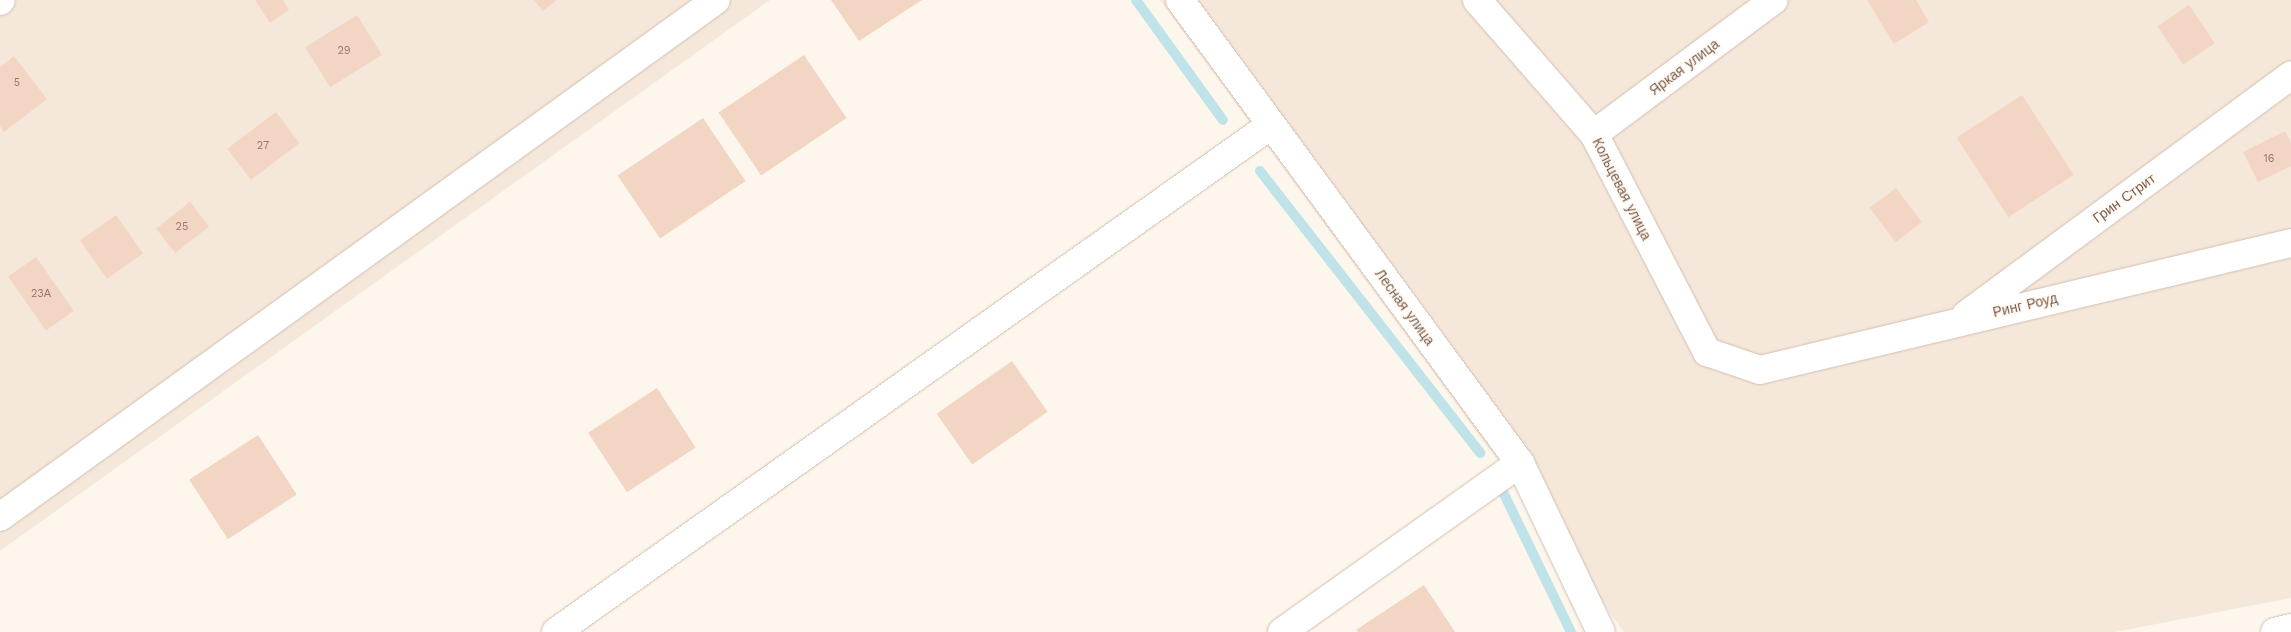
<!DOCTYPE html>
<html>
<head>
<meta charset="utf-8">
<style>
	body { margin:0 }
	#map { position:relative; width:2291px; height:632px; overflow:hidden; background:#fdf6ec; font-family:"Work Sans",sans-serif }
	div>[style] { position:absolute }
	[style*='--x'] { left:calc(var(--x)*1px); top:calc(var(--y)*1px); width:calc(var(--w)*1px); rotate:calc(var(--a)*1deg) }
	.residential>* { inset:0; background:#f5e8da }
	.stream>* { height:10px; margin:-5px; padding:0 5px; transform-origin:5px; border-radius:5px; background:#bfe3e8 }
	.building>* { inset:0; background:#f3d5c3; transform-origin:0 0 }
	.roads { filter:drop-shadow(0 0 1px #d1beb0) drop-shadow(0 0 1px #d1beb0) }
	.minor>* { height:28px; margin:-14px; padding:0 14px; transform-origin:14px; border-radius:14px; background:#fff }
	span { translate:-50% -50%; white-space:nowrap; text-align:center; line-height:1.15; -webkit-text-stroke:4px #fffaf3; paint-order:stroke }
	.number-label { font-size:11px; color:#987a6a }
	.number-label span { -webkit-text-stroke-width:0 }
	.street-label { font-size:14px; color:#7a5c4d }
</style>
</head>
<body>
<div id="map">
	<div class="residential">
		<div style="clip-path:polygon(0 0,770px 0,0 551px)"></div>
		<div style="clip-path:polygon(1160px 0,2291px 0,2291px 598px,2115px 632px,1624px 632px)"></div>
	</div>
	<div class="stream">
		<div style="--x:1136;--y:0;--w:148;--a:54.1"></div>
		<div style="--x:1260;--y:171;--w:358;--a:52"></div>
		<div style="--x:1503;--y:492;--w:156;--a:64.1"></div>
	</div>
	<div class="building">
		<div style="clip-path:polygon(255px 0,283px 0,289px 10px,270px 23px)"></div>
		<div style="clip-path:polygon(534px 0,557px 0,543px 11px)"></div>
		<div style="clip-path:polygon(831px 0,922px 0,859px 41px)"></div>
		<div style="clip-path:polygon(1867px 0,1916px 0,1929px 22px,1894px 44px)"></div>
		<div style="left:2189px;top:5px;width:46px;height:38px;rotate:56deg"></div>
		<div style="left:357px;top:15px;width:47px;height:61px;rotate:58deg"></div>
		<div style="left:804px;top:55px;width:76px;height:103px;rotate:56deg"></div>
		<div style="clip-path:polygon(14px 56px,47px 99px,4px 132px,0 126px,0 67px)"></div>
		<div style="left:2022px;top:95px;width:95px;height:78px;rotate:57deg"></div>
		<div style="left:276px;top:112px;width:39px;height:61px;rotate:53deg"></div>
		<div style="left:703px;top:118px;width:76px;height:103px;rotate:56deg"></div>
		<div style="clip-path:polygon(2285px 131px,2291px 143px,2291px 166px,2258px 182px,2243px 152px)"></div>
		<div style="left:1896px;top:188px;width:43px;height:33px;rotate:53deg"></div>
		<div style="left:190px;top:202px;width:31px;height:43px;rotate:52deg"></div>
		<div style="left:116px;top:215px;width:47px;height:44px;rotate:55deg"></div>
		<div style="left:36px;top:257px;width:66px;height:34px;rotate:55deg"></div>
		<div style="left:1012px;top:361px;width:62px;height:92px;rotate:55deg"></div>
		<div style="left:657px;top:388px;width:71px;height:82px;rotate:57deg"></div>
		<div style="left:258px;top:435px;width:71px;height:82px;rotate:57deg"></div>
		<div style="clip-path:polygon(1424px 585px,1455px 632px,1358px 632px,1356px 630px)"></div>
	</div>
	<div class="roads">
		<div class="minor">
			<div style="--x:1180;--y:0;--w:574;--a:53.71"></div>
			<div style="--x:1520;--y:463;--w:187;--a:64.4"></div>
			<div style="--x:1477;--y:0;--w:178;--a:48.9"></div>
			<div style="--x:1594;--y:134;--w:246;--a:62.6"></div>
			<div style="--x:1707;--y:352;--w:56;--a:18.8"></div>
			<div style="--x:1760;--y:370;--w:546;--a:-13.45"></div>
			<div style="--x:0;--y:1;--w:1;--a:-45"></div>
			<div style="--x:1594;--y:134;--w:224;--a:-36.7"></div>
			<div style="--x:1966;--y:315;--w:404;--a:-36.4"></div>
			<div style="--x:0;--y:517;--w:883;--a:-35.83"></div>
			<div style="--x:556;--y:632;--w:877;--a:-35.34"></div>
			<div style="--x:1282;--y:632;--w:292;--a:-35.4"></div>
			<div style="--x:2275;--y:632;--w:16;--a:-14"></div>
		</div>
	</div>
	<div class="number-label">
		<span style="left:344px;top:51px">29</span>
		<span style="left:17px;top:83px">5</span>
		<span style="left:263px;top:146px">27</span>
		<span style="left:2269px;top:159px">16</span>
		<span style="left:182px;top:227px">25</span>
		<span style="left:41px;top:294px">23А</span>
	</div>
	<div class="street-label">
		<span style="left:1684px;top:67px;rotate:-37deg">Яркая улица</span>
		<span style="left:1622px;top:189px;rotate:63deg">Кольцевая улица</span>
		<span style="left:2124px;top:198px;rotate:-36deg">Грин Стрит</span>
		<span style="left:2025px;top:305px;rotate:-13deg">Ринг Роуд</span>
		<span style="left:1405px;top:307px;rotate:54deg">Лесная улица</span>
	</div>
</div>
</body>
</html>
